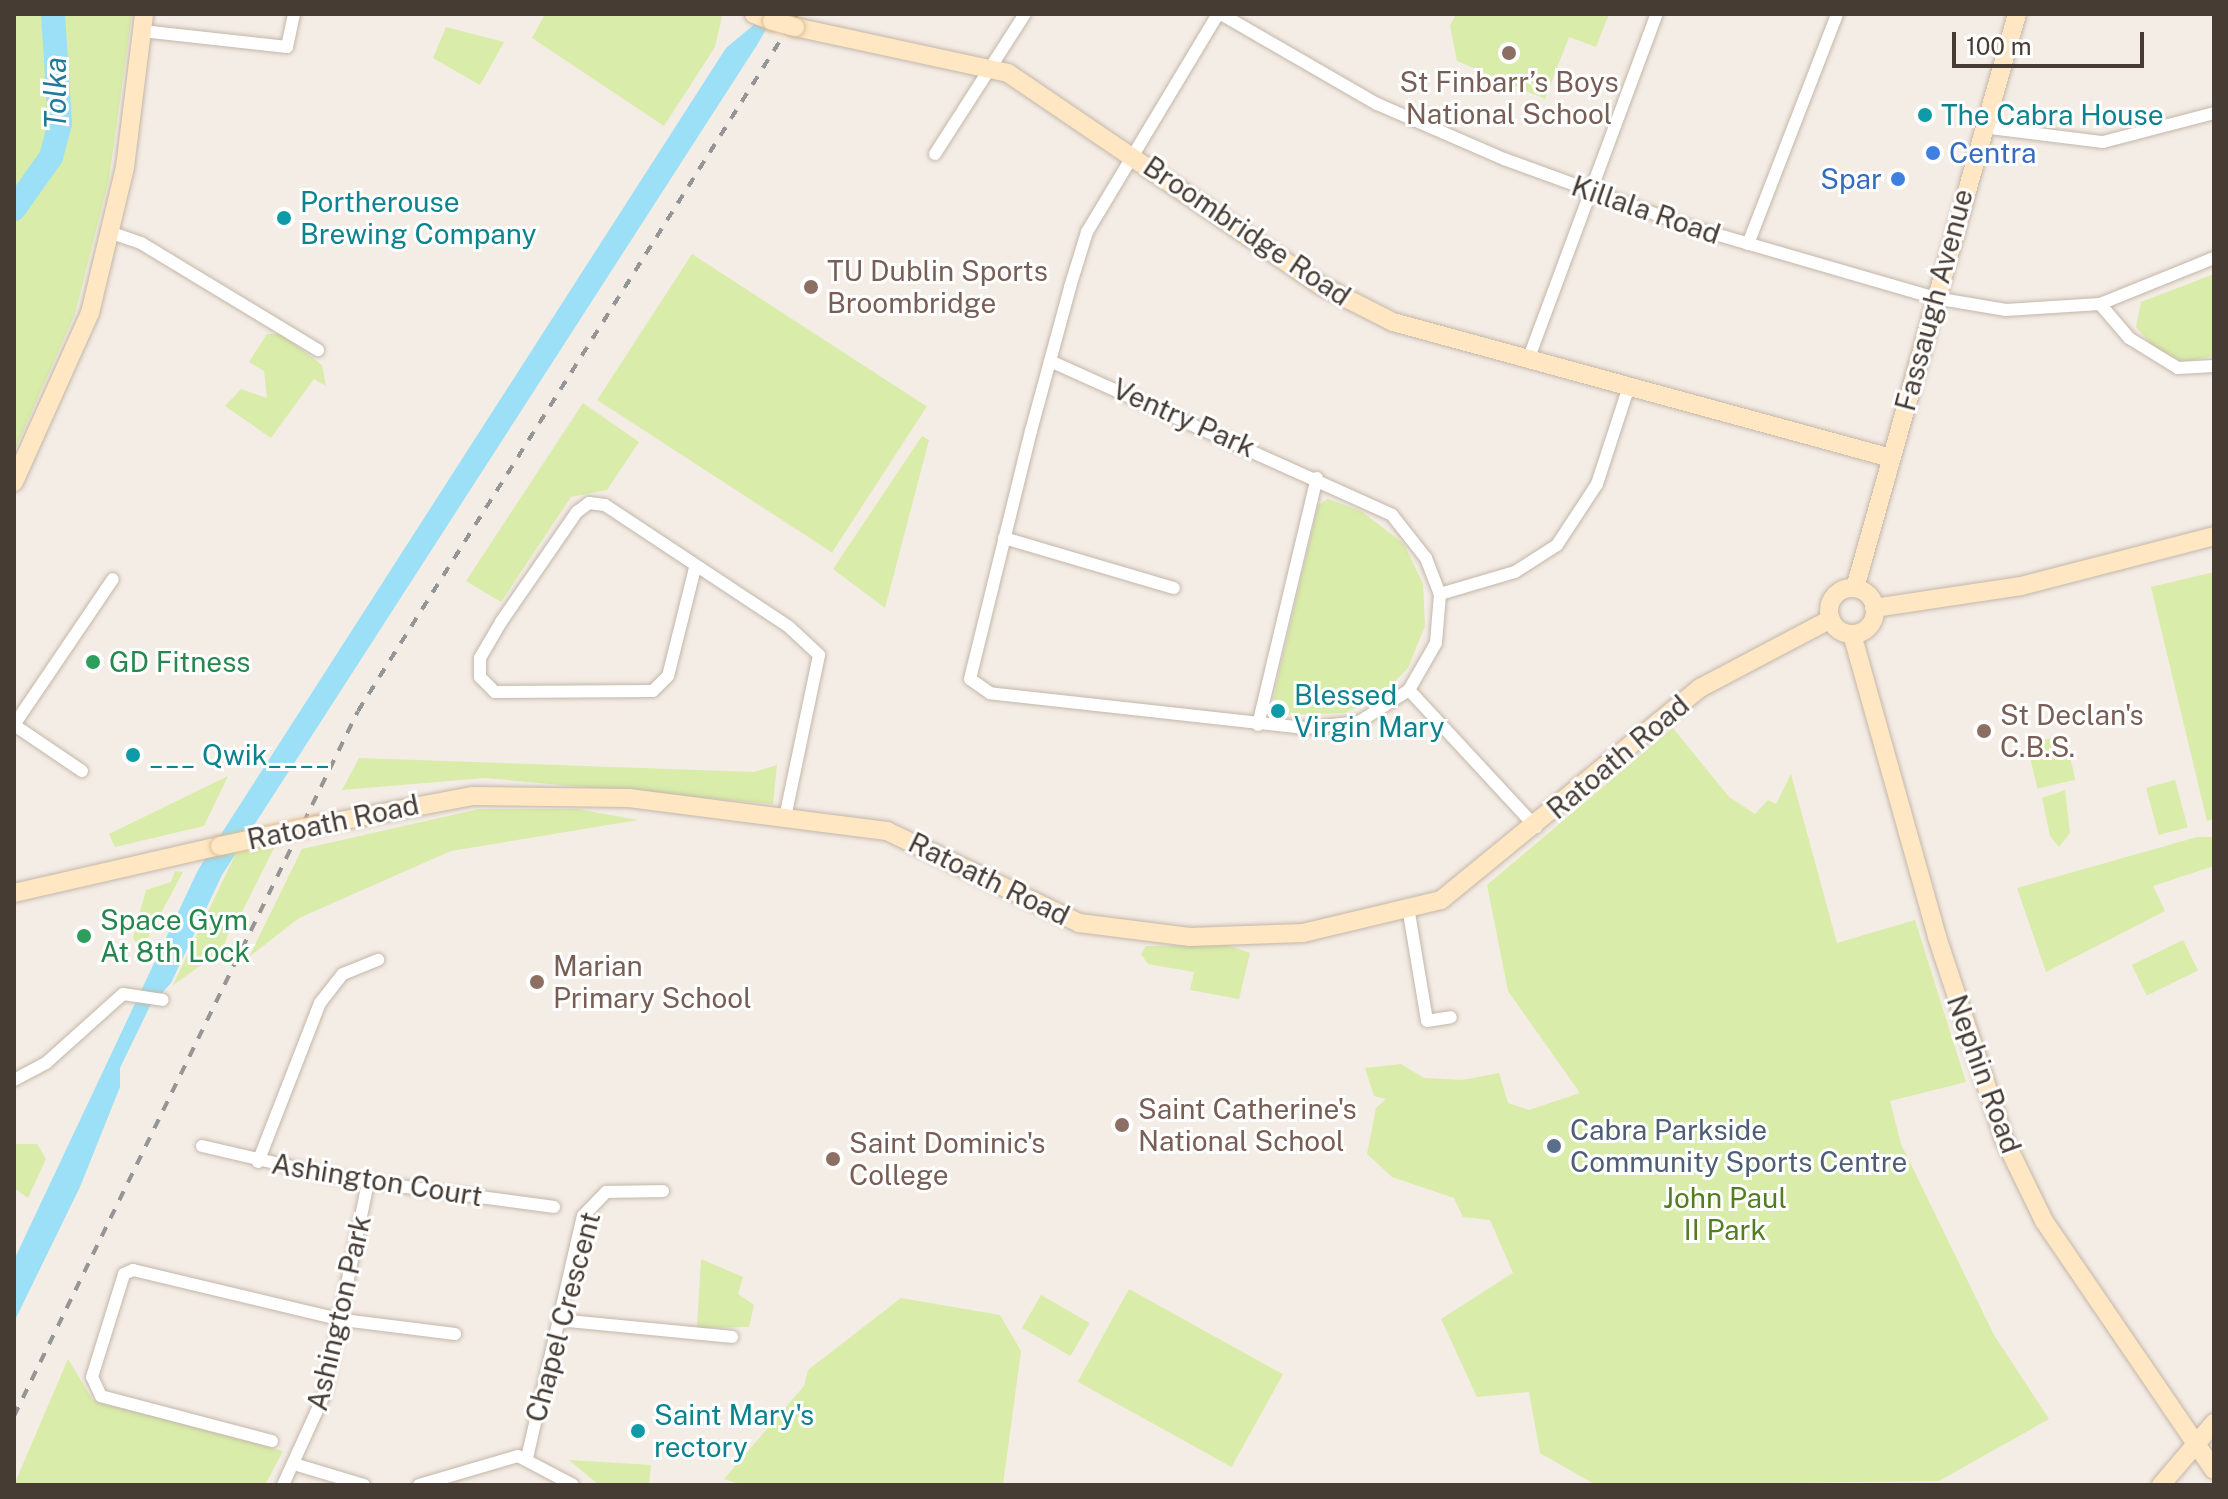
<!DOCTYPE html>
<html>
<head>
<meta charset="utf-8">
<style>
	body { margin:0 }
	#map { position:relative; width:2228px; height:1499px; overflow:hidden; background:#f4ede5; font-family:"Public Sans",sans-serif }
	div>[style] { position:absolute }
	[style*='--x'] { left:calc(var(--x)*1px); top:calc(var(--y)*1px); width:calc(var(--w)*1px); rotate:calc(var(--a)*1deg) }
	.green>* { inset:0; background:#d9eca9; transform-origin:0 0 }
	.water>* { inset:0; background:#9be0f6 }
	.river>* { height:24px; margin:-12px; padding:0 12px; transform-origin:12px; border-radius:12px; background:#9be0f6 }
	.roads { filter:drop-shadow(0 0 2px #c3b6a9) drop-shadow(0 0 2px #c3b6a9) }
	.street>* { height:12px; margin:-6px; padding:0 6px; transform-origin:6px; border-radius:6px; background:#fff }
	.secondary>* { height:18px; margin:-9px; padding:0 9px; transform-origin:9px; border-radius:9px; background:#ffe7c3 }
	.secondary>.ring { margin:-9px; padding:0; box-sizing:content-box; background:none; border:18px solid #ffe7c3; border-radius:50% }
	.rail>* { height:4px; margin-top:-2px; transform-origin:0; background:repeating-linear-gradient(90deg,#959595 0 10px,transparent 0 20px) }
	.bridges { filter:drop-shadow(0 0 2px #dbbc92) drop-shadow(0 0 2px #dbbc92) }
	.secondary-bridge>* { height:18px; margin:-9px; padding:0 9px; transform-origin:9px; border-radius:9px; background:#ffe7c3 }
	.dots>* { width:22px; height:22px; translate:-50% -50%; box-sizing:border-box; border:4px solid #fff; border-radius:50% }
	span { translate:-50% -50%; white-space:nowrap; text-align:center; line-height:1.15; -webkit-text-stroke:6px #fff; paint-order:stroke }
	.education-label { font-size:28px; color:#785e54 }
	.left { translate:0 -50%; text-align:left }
	.culture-label { font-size:28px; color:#0d838f }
	.shop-label { font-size:28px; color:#366cbe }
	.right { translate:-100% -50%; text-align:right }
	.street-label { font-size:28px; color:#473c34 }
	.leisure-label { font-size:28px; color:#27864d }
	.service-label { font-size:28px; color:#4e5e75 }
	.park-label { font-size:28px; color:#537d22 }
	.water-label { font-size:30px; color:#207a9a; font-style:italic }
	.frame { position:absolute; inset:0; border:16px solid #473c34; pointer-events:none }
	.scale { position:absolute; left:1952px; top:32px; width:192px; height:36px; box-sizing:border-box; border:4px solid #473c34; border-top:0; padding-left:10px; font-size:24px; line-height:28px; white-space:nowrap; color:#473c34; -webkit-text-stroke:6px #fff; paint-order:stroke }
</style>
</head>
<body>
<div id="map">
	<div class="green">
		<div style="clip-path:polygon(14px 14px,132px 14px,109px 179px,75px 314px,14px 452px)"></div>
		<div style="clip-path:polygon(545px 14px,714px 14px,722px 16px,715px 47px,664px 126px,532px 38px)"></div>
		<div style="clip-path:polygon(1456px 14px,1609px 14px,1596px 47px,1569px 37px,1545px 99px,1457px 61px,1450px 26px)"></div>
		<div style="clip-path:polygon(446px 27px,504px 42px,480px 85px,433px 58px)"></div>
		<div style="left:692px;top:254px;width:280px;height:174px;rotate:33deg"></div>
		<div style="clip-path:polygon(2214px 274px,2214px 356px,2183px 362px,2157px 350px,2136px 327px,2141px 302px)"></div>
		<div style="clip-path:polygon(267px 334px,281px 334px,322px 365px,326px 386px,314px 379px,271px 438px,225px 406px,241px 389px,267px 398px,264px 371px,249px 362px)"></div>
		<div style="clip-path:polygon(583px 403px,639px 442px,607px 490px,571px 497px,501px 602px,466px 581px)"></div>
		<div style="clip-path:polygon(922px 436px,929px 440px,885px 608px,833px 569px)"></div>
		<div style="clip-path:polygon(1328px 499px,1361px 511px,1404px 544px,1423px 584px,1425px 626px,1408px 668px,1378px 699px,1344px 713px,1283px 715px,1273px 703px,1276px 686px,1318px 505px)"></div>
		<div style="clip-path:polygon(2214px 572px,2214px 819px,2207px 821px,2151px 587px)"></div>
		<div style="clip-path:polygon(1673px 728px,1729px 797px,1755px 814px,1768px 800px,1776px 804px,1791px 774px,1837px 943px,1915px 920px,1966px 1082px,1890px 1101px,1901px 1144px,1994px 1335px,2049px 1419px,1939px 1481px,1596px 1485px,1540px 1453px,1529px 1392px,1477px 1397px,1441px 1319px,1513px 1273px,1490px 1220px,1463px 1217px,1454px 1198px,1392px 1177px,1367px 1154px,1376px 1108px,1386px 1099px,1374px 1096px,1365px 1068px,1401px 1064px,1424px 1078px,1462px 1080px,1499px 1073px,1508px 1103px,1529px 1110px,1580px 1093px,1508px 991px,1487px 885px)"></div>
		<div style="left:2065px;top:735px;width:46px;height:39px;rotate:77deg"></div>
		<div style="clip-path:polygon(359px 758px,754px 772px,777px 765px,773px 804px,484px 778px,342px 790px)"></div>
		<div style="clip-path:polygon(228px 776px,204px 826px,115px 847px,109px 834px)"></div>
		<div style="left:2175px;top:780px;width:49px;height:30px;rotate:75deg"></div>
		<div style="clip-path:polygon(2065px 790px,2070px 833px,2059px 847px,2050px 836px,2042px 798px)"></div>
		<div style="clip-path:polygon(479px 809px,577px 809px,638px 820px,451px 851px,299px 918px,249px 957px,302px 849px)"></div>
		<div style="clip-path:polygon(2197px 837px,2214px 837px,2214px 866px,2153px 886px,2165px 911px,2046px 972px,2017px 888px)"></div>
		<div style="clip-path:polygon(276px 844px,240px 916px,234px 914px,223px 950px,173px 985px,237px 851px)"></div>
		<div style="clip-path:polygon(175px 871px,183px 872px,141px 950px,133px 938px,146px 890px,171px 882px)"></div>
		<div style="left:2183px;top:940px;width:34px;height:57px;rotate:64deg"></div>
		<div style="clip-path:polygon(1227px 945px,1250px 953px,1239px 999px,1190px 990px,1194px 972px,1148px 964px,1141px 954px,1146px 946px)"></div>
		<div style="clip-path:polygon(14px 1144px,37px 1144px,46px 1159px,28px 1198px,14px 1188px)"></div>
		<div style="clip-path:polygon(701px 1259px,743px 1277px,738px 1294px,754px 1305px,749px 1327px,697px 1328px)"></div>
		<div style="left:1129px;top:1289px;width:176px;height:106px;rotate:29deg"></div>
		<div style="left:1041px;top:1295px;width:56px;height:38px;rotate:30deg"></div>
		<div style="clip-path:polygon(901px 1298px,1000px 1315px,1021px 1351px,1003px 1485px,743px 1485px,724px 1479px,804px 1386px,808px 1370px)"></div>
		<div style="clip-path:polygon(68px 1359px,93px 1400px,283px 1451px,265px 1485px,14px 1485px)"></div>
		<div style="clip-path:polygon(569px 1460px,651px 1465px,649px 1485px,599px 1485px)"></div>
	</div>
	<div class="water">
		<div style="clip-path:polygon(756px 23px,768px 26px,757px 45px,222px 875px,171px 983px,150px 1006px,120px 1068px,120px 1087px,80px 1187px,14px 1322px,14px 1260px,198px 870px,726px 48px)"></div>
	</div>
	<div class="river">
		<div style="--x:14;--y:209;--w:64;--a:-54.6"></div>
		<div style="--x:51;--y:157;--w:35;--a:-75"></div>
		<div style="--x:60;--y:123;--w:109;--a:-93.7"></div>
	</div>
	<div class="roads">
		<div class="street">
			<div style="--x:1221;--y:14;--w:180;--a:30"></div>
			<div style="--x:1377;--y:104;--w:138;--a:23.4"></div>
			<div style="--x:1504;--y:159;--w:199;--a:20"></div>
			<div style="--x:1691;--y:227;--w:254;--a:16.2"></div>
			<div style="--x:1935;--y:298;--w:72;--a:9.6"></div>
			<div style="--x:2006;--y:310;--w:94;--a:-3.7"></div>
			<div style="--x:2100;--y:304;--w:123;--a:-22"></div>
			<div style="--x:142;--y:31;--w:146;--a:6.3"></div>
			<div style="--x:287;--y:47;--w:34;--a:-78"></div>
			<div style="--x:1982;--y:127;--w:122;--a:7.1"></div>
			<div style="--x:2103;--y:142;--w:115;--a:-14.6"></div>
			<div style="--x:935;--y:154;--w:166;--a:-57.3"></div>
			<div style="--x:112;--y:233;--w:31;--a:19"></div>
			<div style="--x:141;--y:243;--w:207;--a:31.2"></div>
			<div style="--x:1748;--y:244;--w:247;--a:-68.8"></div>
			<div style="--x:2100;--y:304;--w:45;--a:49.5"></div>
			<div style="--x:2129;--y:338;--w:57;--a:31.5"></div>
			<div style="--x:2178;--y:368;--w:36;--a:-3"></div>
			<div style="--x:1528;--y:360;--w:369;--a:-69.6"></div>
			<div style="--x:1050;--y:361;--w:375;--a:24.2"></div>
			<div style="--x:1392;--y:515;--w:55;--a:51.7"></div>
			<div style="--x:1426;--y:558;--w:39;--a:69"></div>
			<div style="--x:1440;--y:594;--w:49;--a:94.7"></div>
			<div style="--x:1436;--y:643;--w:54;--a:119.9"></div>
			<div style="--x:1409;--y:690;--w:59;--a:147.4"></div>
			<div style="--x:1359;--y:722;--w:54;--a:173.7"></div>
			<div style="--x:1305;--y:728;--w:317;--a:-173.7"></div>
			<div style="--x:990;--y:693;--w:24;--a:-145"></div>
			<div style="--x:970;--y:679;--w:255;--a:-76.2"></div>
			<div style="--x:1031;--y:431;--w:149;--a:-74.8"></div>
			<div style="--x:1070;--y:287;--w:58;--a:-72.8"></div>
			<div style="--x:1087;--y:232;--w:254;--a:-59"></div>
			<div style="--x:1004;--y:538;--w:177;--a:16.4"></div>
			<div style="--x:695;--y:568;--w:111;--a:104"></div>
			<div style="--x:668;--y:676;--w:21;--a:135"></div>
			<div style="--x:653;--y:691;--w:158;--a:179.6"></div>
			<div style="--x:495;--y:692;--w:21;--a:-135"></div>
			<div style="--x:480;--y:677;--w:19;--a:-90"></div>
			<div style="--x:480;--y:658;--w:42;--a:-59.7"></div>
			<div style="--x:501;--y:622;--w:134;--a:-55.4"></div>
			<div style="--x:577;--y:512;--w:15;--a:-37"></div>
			<div style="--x:589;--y:503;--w:16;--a:7"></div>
			<div style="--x:605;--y:505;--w:221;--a:33.5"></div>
			<div style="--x:789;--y:627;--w:41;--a:43"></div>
			<div style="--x:819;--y:655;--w:167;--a:101.8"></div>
			<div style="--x:1440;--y:594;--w:78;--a:-16.3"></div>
			<div style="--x:1515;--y:572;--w:50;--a:-32.7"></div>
			<div style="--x:1557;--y:545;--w:73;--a:-56.7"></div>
			<div style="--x:1597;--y:484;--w:100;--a:-71.9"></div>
			<div style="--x:1409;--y:690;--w:187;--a:47.2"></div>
			<div style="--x:1258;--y:725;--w:254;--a:-76.6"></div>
			<div style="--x:82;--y:771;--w:82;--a:-145.9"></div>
			<div style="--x:14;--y:725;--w:176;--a:-55.9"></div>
			<div style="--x:1409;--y:913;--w:109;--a:80.5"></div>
			<div style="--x:1427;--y:1021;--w:24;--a:-9"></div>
			<div style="--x:14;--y:1080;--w:36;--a:-28"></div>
			<div style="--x:46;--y:1063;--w:103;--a:-41.9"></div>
			<div style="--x:123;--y:994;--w:40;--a:8.5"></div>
			<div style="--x:202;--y:1146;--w:142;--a:13.1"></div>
			<div style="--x:340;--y:1178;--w:216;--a:7.7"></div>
			<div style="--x:258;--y:1162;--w:171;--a:-68.7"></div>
			<div style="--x:320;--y:1003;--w:37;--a:-52"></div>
			<div style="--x:343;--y:974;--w:38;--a:-22"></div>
			<div style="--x:559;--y:1320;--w:174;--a:5.6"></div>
			<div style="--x:272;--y:1441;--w:177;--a:-165.3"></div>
			<div style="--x:101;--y:1396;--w:21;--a:-115"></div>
			<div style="--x:92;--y:1377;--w:108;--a:-72.7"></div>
			<div style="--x:124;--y:1274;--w:10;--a:-24"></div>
			<div style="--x:133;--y:1270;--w:216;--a:13.4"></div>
			<div style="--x:343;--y:1320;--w:113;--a:7.1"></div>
			<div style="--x:527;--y:1458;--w:248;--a:-77"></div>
			<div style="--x:583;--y:1216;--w:33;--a:-46"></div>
			<div style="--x:606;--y:1192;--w:57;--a:-1"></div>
			<div style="--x:294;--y:1464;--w:73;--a:16.7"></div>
			<div style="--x:283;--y:1485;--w:99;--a:-65.5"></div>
			<div style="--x:324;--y:1395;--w:217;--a:-78.3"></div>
			<div style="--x:419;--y:1485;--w:103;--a:-16.3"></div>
			<div style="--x:518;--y:1456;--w:62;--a:27.8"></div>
		</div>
		<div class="secondary">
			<div style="--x:754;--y:14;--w:19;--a:21"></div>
			<div style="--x:795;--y:27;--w:218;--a:12.2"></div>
			<div style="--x:1008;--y:73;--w:379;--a:34.2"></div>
			<div style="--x:1322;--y:286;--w:80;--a:26.9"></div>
			<div style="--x:1393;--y:322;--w:516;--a:15.27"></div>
			<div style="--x:14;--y:482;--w:185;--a:-65.8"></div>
			<div style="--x:90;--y:313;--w:150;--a:-76.5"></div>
			<div style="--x:125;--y:167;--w:154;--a:-82.9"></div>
			<div style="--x:1855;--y:588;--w:596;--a:-74.24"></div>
			<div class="ring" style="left:1829px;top:588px;width:28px;height:28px"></div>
			<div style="--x:1874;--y:608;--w:149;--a:-8.5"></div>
			<div style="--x:2021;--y:586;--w:199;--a:-14.5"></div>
			<div style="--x:1852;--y:634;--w:315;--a:74.3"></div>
			<div style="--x:1937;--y:937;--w:215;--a:71.6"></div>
			<div style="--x:2005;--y:1141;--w:89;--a:64"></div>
			<div style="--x:2044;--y:1221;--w:301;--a:55.7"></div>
			<div style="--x:318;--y:825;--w:158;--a:-10.6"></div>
			<div style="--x:473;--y:796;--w:156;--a:0.7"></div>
			<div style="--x:629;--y:798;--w:260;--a:7.3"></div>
			<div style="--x:887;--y:831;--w:213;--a:25.6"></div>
			<div style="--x:1079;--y:923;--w:112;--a:7.2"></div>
			<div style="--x:1190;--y:937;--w:113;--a:-2"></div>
			<div style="--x:1303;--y:933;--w:142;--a:-13.4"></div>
			<div style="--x:1441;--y:900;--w:335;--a:-39.3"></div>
			<div style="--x:1700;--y:688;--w:148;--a:-27.8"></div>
			<div style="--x:14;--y:893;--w:211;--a:-12.9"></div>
			<div style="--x:2161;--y:1485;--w:82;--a:-49.5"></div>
		</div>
	</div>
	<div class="rail">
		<div style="--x:14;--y:1416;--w:784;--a:-63.99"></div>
		<div style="--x:358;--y:711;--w:824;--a:-57.8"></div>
	</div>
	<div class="bridges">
		<div class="secondary-bridge">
			<div style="--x:772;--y:21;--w:24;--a:15"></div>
			<div style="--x:220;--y:846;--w:100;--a:-12.1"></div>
		</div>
	</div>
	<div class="dots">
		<div style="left:1509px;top:53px;background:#8d6e63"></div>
		<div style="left:1925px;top:115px;background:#0f9aa8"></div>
		<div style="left:1933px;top:153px;background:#3f7fe0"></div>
		<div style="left:1898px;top:179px;background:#3f7fe0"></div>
		<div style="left:284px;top:218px;background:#0f9aa8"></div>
		<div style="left:811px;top:287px;background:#8d6e63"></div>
		<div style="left:93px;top:662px;background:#2e9e5b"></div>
		<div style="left:1278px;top:711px;background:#0f9aa8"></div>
		<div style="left:1984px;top:731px;background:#8d6e63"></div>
		<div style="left:133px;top:755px;background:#0f9aa8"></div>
		<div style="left:84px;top:936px;background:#2e9e5b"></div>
		<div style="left:537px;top:982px;background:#8d6e63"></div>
		<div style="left:1122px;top:1125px;background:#8d6e63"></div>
		<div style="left:1554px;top:1146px;background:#5c6f8a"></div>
		<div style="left:833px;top:1159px;background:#8d6e63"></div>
		<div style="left:638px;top:1431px;background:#0f9aa8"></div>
	</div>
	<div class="education-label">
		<span style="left:1509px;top:98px">St Finbarr’s Boys<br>National School</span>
		<span class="left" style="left:827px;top:287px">TU Dublin Sports<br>Broombridge</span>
		<span class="left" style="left:2000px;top:731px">St Declan's<br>C.B.S.</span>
		<span class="left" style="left:553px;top:982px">Marian<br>Primary School</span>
		<span class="left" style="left:1138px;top:1125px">Saint Catherine's<br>National School</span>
		<span class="left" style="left:849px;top:1159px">Saint Dominic's<br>College</span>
	</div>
	<div class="culture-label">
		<span class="left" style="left:1941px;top:115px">The Cabra House</span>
		<span class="left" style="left:300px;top:218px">Portherouse<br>Brewing Company</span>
		<span class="left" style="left:1294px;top:711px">Blessed<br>Virgin Mary</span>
		<span class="left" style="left:149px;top:755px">___ Qwik____</span>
		<span class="left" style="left:654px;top:1431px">Saint Mary's<br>rectory</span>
	</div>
	<div class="shop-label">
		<span class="left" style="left:1949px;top:153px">Centra</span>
		<span class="right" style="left:1882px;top:179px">Spar</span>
	</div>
	<div class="street-label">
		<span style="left:1646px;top:210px;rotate:19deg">Killala Road</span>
		<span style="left:1247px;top:231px;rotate:34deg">Broombridge Road</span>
		<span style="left:1934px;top:300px;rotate:-75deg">Fassaugh Avenue</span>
		<span style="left:1184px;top:418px;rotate:24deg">Ventry Park</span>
		<span style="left:1618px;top:757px;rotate:-40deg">Ratoath Road</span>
		<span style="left:333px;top:822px;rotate:-12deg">Ratoath Road</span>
		<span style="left:989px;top:879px;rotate:26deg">Ratoath Road</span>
		<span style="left:1984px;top:1074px;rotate:70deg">Nephin Road</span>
		<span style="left:377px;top:1180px;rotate:9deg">Ashington Court</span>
		<span style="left:339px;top:1313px;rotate:-77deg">Ashington Park</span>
		<span style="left:563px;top:1317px;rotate:-75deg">Chapel Crescent</span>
	</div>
	<div class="leisure-label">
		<span class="left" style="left:109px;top:662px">GD Fitness</span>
		<span class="left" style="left:100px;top:936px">Space Gym<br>At 8th Lock</span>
	</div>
	<div class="service-label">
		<span class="left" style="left:1570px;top:1146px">Cabra Parkside<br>Community Sports Centre</span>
	</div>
	<div class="park-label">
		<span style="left:1725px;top:1214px">John Paul<br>II Park</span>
	</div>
	<div class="water-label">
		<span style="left:55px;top:93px;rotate:-90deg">Tolka</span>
	</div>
	<div class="frame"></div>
	<div class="scale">100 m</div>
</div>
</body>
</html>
